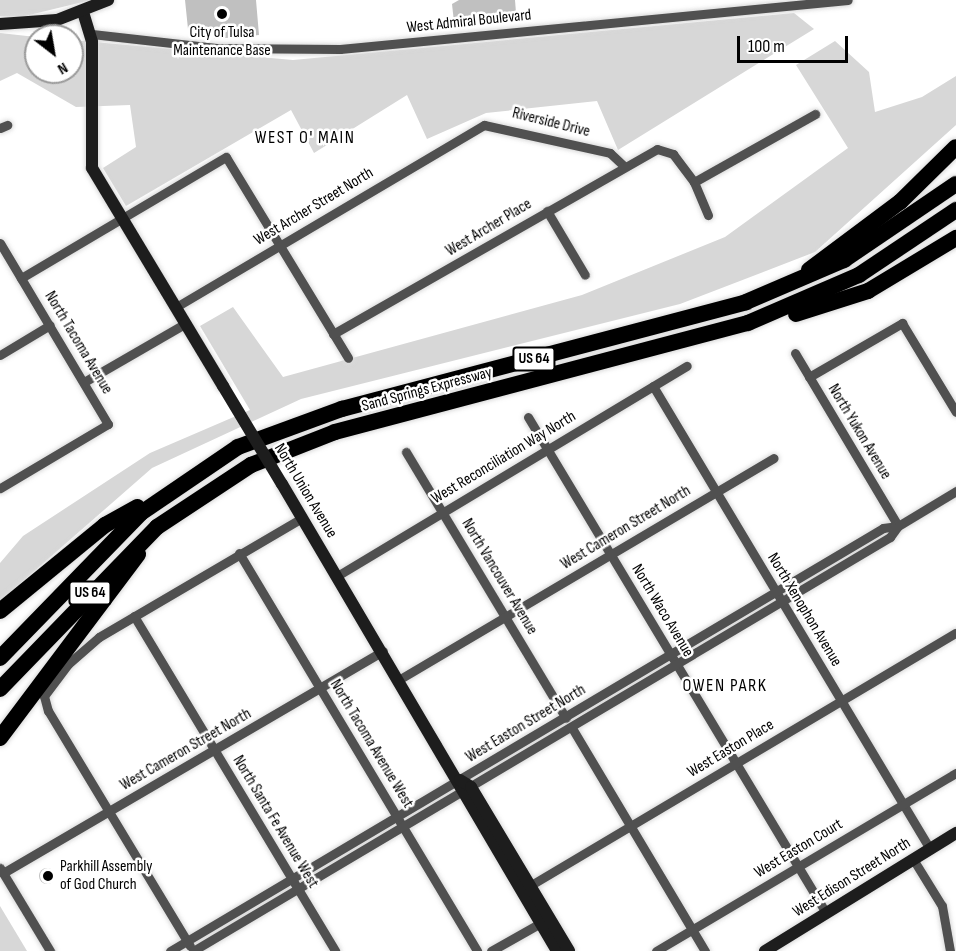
<!DOCTYPE html>
<html>
<head>
<meta charset="utf-8">
<style>
	body { margin:0 }
	#map { position:relative; width:956px; height:951px; overflow:hidden; background:#fff; font-family:"Sofia Sans Condensed",sans-serif }
	div>[style] { position:absolute }
	[style*='--x'] { left:calc(var(--x)*1px); top:calc(var(--y)*1px); width:calc(var(--w)*1px); rotate:calc(var(--a)*1deg) }
	.green>* { inset:0; background:#d7d7d7 }
	.building>* { inset:0; background:#c0c0c0 }
	.round { border-radius:50% }
	.roads { filter:drop-shadow(0 0 2px #dbdbdb) drop-shadow(0 0 2px #dbdbdb) }
	.street>* { height:9px; margin:-4.5px; padding:0 4.5px; transform-origin:4.5px; border-radius:4.5px; background:#505050 }
	.secondary>* { height:12px; margin:-6px; padding:0 6px; transform-origin:6px; border-radius:6px; background:#1d1d1d }
	.highway>* { height:16px; margin:-8px; padding:0 8px; transform-origin:8px; border-radius:8px; background:#000 }
	.secondary-bridge>* { height:12px; margin:-6px; padding:0 6px; transform-origin:6px; border-radius:6px; background:#1d1d1d }
	.dots>* { width:16px; height:16px; translate:-50% -50%; box-sizing:border-box; border:3px solid #fff; border-radius:50% }
	span { translate:-50% -50%; white-space:nowrap; text-align:center; line-height:1.15; -webkit-text-stroke:5px #fff; paint-order:stroke }
	.shield-label span { padding:2px 4px; background:#fff; border:2px solid; border-radius:4px; -webkit-text-stroke-width:0 }
	.shield-label { font-size:15px; color:#000; font-weight:700 }
	.street-label { font-size:16px; color:#000 }
	.poi-label { font-size:16px; color:#000 }
	.left { translate:0 -50%; text-align:left }
	.neighbourhood-label { font-size:18px; color:#000; letter-spacing:1.5px }
	.north { position:absolute; left:24px; top:24px; width:60px; height:60px; box-sizing:border-box; background:#fff; border:2px solid #999; border-radius:50%; rotate:149deg; font-size:16px; font-weight:700; line-height:24px; text-align:center; color:#000 }
	.north::after { content:''; display:block; margin:auto; width:21px; height:27px; background:#000; clip-path:polygon(50% 0,100% 100%,50% 72%,0 100%) }
	.scale { position:absolute; left:737px; top:36px; width:111px; height:27px; box-sizing:border-box; border:3px solid #000; border-top:0; padding-left:8px; font-size:18px; line-height:21px; white-space:nowrap; color:#000; -webkit-text-stroke:4px #fff; paint-order:stroke }
</style>
</head>
<body>
<div id="map">
	<div class="green">
		<div style="clip-path:polygon(0 0,91px 0,21px 17px,0 16px)"></div>
		<div style="clip-path:polygon(794px 13px,814px 29px,618px 150px,597px 101px,486px 113px,427px 139px,407px 95px,314px 153px,291px 110px,126px 206px,103px 168px,136px 147px,130px 105px,76px 107px,17px 73px,0 81px,0 33px,36px 37px,36px 72px,72px 72px,72px 40px,293px 60px)"></div>
		<div style="clip-path:polygon(835px 41px,869px 72px,875px 112px,922px 97px,956px 76px,956px 125px,815px 252px,680px 304px,301px 399px,152px 468px,0 601px,0 563px,23px 536px,150px 453px,250px 410px,200px 326px,233px 307px,283px 377px,582px 295px,725px 237px,848px 148px,796px 65px)"></div>
		<div style="clip-path:polygon(0 906px,27px 951px,0 951px)"></div>
	</div>
	<div class="building">
		<div style="clip-path:polygon(185px 0,256px 0,259px 35px,214px 39px,213px 27px,188px 29px)"></div>
		<div style="clip-path:polygon(459px 0,515px 0,516px 13px,454px 22px,452px 4px)"></div>
		<div class="round" style="left:39px;top:868px;width:16px;height:16px"></div>
	</div>
	<div class="roads">
		<div class="street">
			<div style="--x:92;--y:34;--w:125;--a:6.4"></div>
			<div style="--x:216;--y:48;--w:124;--a:0.5"></div>
			<div style="--x:340;--y:49;--w:510;--a:-5.51"></div>
			<div style="--x:0;--y:128;--w:8;--a:-23"></div>
			<div style="--x:694;--y:182;--w:139;--a:-29.3"></div>
			<div style="--x:547;--y:211;--w:74;--a:59.3"></div>
			<div style="--x:0;--y:243;--w:211;--a:59.2"></div>
			<div style="--x:108;--y:424;--w:126;--a:149.3"></div>
			<div style="--x:21;--y:278;--w:238;--a:-30.6"></div>
			<div style="--x:226;--y:157;--w:235;--a:58.7"></div>
			<div style="--x:176;--y:307;--w:358;--a:-30.6"></div>
			<div style="--x:484;--y:125;--w:129;--a:12.5"></div>
			<div style="--x:610;--y:153;--w:19;--a:43"></div>
			<div style="--x:333;--y:334;--w:373;--a:-29.7"></div>
			<div style="--x:657;--y:149;--w:17;--a:17"></div>
			<div style="--x:673;--y:154;--w:35;--a:53"></div>
			<div style="--x:694;--y:182;--w:36;--a:67"></div>
			<div style="--x:795;--y:353;--w:201;--a:59.2"></div>
			<div style="--x:0;--y:355;--w:58;--a:-31"></div>
			<div style="--x:809;--y:377;--w:108;--a:-30.1"></div>
			<div style="--x:902;--y:323;--w:104;--a:58.8"></div>
			<div style="--x:84;--y:382;--w:118;--a:-30"></div>
			<div style="--x:653;--y:386;--w:540;--a:59.11"></div>
			<div style="--x:528;--y:417;--w:579;--a:59"></div>
			<div style="--x:406;--y:452;--w:310;--a:59"></div>
			<div style="--x:239;--y:553;--w:464;--a:59.1"></div>
			<div style="--x:337;--y:576;--w:408;--a:-31"></div>
			<div style="--x:134;--y:616;--w:391;--a:59"></div>
			<div style="--x:400;--y:679;--w:434;--a:-30.6"></div>
			<div style="--x:572;--y:728;--w:260;--a:59.2"></div>
			<div style="--x:913;--y:859;--w:55;--a:58.3"></div>
			<div style="--x:942;--y:906;--w:46;--a:79.9"></div>
			<div style="--x:0;--y:868;--w:97;--a:58.9"></div>
			<div style="--x:3;--y:873;--w:440;--a:-30.3"></div>
			<div style="--x:526;--y:888;--w:500;--a:-30.7"></div>
			<div style="--x:190;--y:946;--w:275;--a:-121.1"></div>
			<div style="--x:48;--y:711;--w:16;--a:-105"></div>
			<div style="--x:44;--y:696;--w:40;--a:-53"></div>
			<div style="--x:68;--y:664;--w:41;--a:-41.1"></div>
			<div style="--x:99;--y:637;--w:235;--a:-30.4"></div>
			<div style="--x:170;--y:951;--w:829;--a:-30.68"></div>
			<div style="--x:883;--y:528;--w:15;--a:-8"></div>
			<div style="--x:898;--y:526;--w:68;--a:-31.1"></div>
			<div style="--x:193;--y:951;--w:811;--a:-30.71"></div>
			<div style="--x:890;--y:537;--w:14;--a:-54"></div>
			<div style="--x:491;--y:951;--w:61;--a:-29.5"></div>
			<div style="--x:656;--y:951;--w:349;--a:-30.7"></div>
		</div>
		<div class="secondary">
			<div style="--x:83;--y:12;--w:31;--a:73"></div>
			<div style="--x:92;--y:42;--w:126;--a:90"></div>
			<div style="--x:92;--y:168;--w:254;--a:59"></div>
			<div style="--x:0;--y:24;--w:57;--a:-4"></div>
			<div style="--x:57;--y:20;--w:55;--a:-21.4"></div>
			<div style="--x:282;--y:484;--w:542;--a:59.51"></div>
			<div style="--x:460;--y:780;--w:13;--a:32"></div>
			<div style="--x:471;--y:787;--w:191;--a:59.1"></div>
			<div style="--x:765;--y:951;--w:225;--a:-31.7"></div>
		</div>
		<div class="highway">
			<div style="--x:809;--y:270;--w:114;--a:-36.8"></div>
			<div style="--x:900;--y:202;--w:78;--a:-44.5"></div>
			<div style="--x:796;--y:314;--w:76;--a:-17.7"></div>
			<div style="--x:868;--y:291;--w:103;--a:-31.1"></div>
			<div style="--x:0;--y:611;--w:136;--a:-39.3"></div>
			<div style="--x:105;--y:525;--w:37;--a:-29"></div>
			<div style="--x:0;--y:658;--w:202;--a:-45.8"></div>
			<div style="--x:141;--y:513;--w:117;--a:-34.2"></div>
			<div style="--x:238;--y:447;--w:111;--a:-20.1"></div>
			<div style="--x:342;--y:409;--w:418;--a:-14.8"></div>
			<div style="--x:746;--y:302;--w:107;--a:-23.2"></div>
			<div style="--x:844;--y:260;--w:135;--a:-34.2"></div>
			<div style="--x:0;--y:689;--w:226;--a:-45.9"></div>
			<div style="--x:157;--y:527;--w:113;--a:-33.4"></div>
			<div style="--x:251;--y:465;--w:90;--a:-21.4"></div>
			<div style="--x:335;--y:432;--w:427;--a:-14.8"></div>
			<div style="--x:748;--y:323;--w:121;--a:-23.4"></div>
			<div style="--x:859;--y:275;--w:117;--a:-33.8"></div>
			<div style="--x:0;--y:738;--w:230;--a:-53.1"></div>
		</div>
	</div>
	<div class="secondary-bridge">
		<div style="--x:223;--y:386;--w:114;--a:59"></div>
	</div>
	<div class="dots">
		<div style="left:222px;top:14px;background:#000"></div>
		<div style="left:48px;top:876px;background:#000"></div>
	</div>
	<div class="shield-label">
		<span style="left:534px;top:359px">US 64</span>
		<span style="left:90px;top:593px">US 64</span>
	</div>
	<div class="street-label">
		<span style="left:469px;top:22px;rotate:-6deg">West Admiral Boulevard</span>
		<span style="left:551px;top:123px;rotate:14deg">Riverside Drive</span>
		<span style="left:314px;top:207px;rotate:-31deg">West Archer Street North</span>
		<span style="left:489px;top:228px;rotate:-31deg">West Archer Place</span>
		<span style="left:78px;top:343px;rotate:59deg">North Tacoma Avenue</span>
		<span style="left:427px;top:390px;rotate:-15deg">Sand Springs Expressway</span>
		<span style="left:859px;top:432px;rotate:59deg">North Yukon Avenue</span>
		<span style="left:504px;top:458px;rotate:-31deg">West Reconciliation Way North</span>
		<span style="left:305px;top:491px;rotate:59deg">North Union Avenue</span>
		<span style="left:626px;top:528px;rotate:-31deg">West Cameron Street North</span>
		<span style="left:499px;top:577px;rotate:59deg">North Vancouver Avenue</span>
		<span style="left:804px;top:610px;rotate:59deg">North Xenophon Avenue</span>
		<span style="left:662px;top:611px;rotate:59deg">North Waco Avenue</span>
		<span style="left:526px;top:724px;rotate:-31deg">West Easton Street North</span>
		<span style="left:371px;top:744px;rotate:59deg">North Tacoma Avenue West</span>
		<span style="left:731px;top:749px;rotate:-31deg">West Easton Place</span>
		<span style="left:186px;top:750px;rotate:-30deg">West Cameron Street North</span>
		<span style="left:275px;top:822px;rotate:59deg">North Santa Fe Avenue West</span>
		<span style="left:799px;top:849px;rotate:-31deg">West Easton Court</span>
		<span style="left:852px;top:878px;rotate:-32deg">West Edison Street North</span>
	</div>
	<div class="poi-label">
		<span style="left:222px;top:42px">City of Tulsa<br>Maintenance Base</span>
		<span class="left" style="left:60px;top:876px">Parkhill Assembly<br>of God Church</span>
	</div>
	<div class="neighbourhood-label">
		<span style="left:305px;top:138px">WEST O' MAIN</span>
		<span style="left:725px;top:686px">OWEN PARK</span>
	</div>
	<div class="north">N</div>
	<div class="scale">100 m</div>
</div>
</body>
</html>
